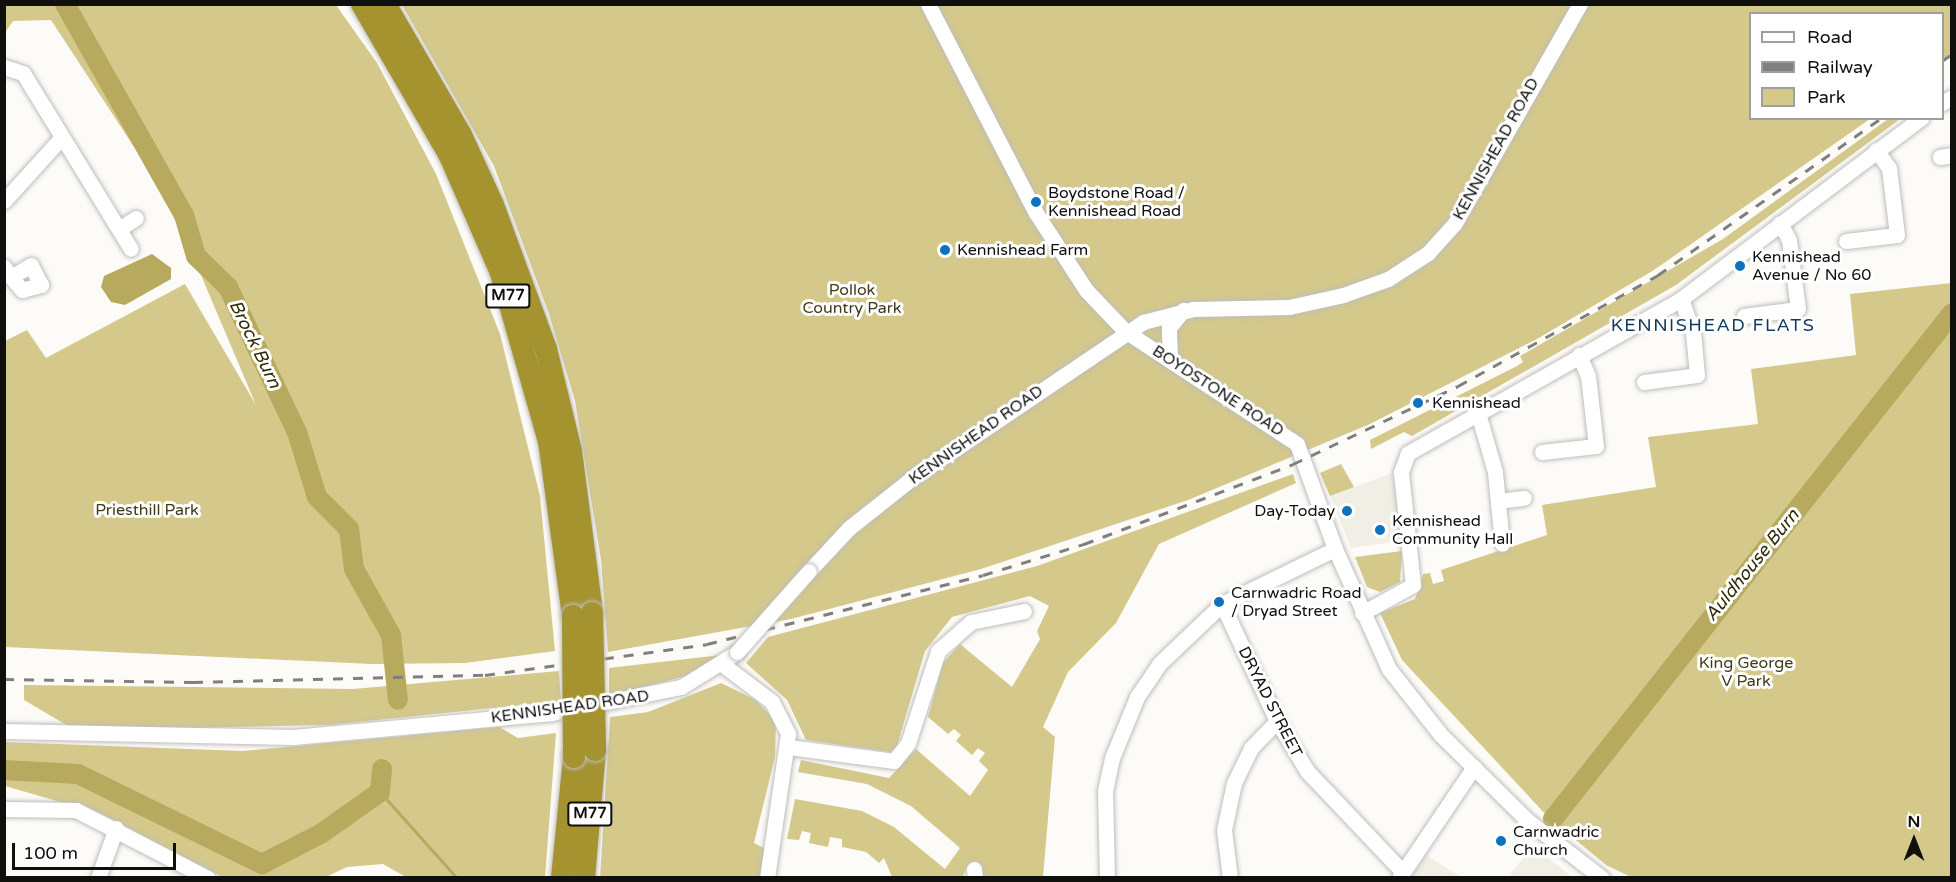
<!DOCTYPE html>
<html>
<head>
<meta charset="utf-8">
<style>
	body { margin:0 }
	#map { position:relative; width:1956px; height:882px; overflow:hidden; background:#fcfbf8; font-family:"Varela Round",sans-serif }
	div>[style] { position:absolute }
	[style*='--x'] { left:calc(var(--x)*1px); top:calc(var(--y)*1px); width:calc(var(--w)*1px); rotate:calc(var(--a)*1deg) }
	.built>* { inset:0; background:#f1efe5 }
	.green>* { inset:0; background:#d4c98b }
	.water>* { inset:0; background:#b7a95e }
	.stream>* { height:3px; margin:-1.5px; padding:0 1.5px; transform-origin:1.5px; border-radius:1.5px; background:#b7a95e }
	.river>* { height:20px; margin:-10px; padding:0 10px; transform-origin:10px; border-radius:10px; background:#b7a95e }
	.roads { filter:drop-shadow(0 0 2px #bebdba) drop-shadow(0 0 2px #bebdba) }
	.minor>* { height:15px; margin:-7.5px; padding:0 7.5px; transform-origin:7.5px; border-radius:7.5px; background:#fff }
	.highway>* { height:22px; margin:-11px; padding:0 11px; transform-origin:11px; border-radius:11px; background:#a4932f }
	.rail>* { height:3px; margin-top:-1.5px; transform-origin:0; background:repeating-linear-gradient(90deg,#7f7f7d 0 10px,transparent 0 20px) }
	.bridges { filter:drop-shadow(0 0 2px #bebdba) drop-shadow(0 0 2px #bebdba) }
	.minor-bridge>* { height:15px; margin:-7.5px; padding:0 7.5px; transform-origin:7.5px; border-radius:7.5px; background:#fff }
	.highway-bridge>* { height:22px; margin:-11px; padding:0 11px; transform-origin:11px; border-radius:11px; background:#a4932f }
	.dots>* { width:16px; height:16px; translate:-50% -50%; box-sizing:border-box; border:3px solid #fff; border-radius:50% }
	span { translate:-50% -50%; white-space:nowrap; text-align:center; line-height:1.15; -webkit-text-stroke:6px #fff; paint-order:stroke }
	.shield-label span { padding:2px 4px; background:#fff; border:2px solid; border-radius:4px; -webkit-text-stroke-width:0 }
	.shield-label { font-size:15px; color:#0f0f0e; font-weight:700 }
	.street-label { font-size:16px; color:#0f0f0e }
	.poi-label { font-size:16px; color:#0f0f0e }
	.left { translate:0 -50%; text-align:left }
	.right { translate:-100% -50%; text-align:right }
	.park-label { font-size:16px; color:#413b1a }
	.neighbourhood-label { font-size:18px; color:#0f395e; letter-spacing:1.5px }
	.water-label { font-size:18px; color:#302a07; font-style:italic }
	.frame { position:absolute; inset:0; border:6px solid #0f0f0e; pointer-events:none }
	.legend { position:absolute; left:1749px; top:12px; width:195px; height:108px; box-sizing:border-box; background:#fff; border:2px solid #9f9f9f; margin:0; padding:8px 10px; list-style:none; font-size:18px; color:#0f0f0e }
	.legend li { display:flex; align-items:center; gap:12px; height:30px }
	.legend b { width:30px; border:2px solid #9f9f9f }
	.north { position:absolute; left:1884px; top:810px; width:60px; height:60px; -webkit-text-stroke:4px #fff; paint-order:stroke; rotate:0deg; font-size:16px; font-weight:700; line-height:24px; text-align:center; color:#0f0f0e }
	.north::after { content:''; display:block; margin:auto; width:21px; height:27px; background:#0f0f0e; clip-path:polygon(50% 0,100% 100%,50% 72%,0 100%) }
	.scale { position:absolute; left:12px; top:843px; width:164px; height:27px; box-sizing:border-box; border:3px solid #0f0f0e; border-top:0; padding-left:8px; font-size:18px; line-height:21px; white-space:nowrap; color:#0f0f0e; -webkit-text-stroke:4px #fff; paint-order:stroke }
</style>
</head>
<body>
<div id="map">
	<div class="built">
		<div style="clip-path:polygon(1392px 473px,1401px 541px,1351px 548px,1330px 496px)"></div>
		<div style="clip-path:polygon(1533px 846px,1572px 877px,1508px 877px)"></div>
		<div style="clip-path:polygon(1426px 855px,1461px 877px,1410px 877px)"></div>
	</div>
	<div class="green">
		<div style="clip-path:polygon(5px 4px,336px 5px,377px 63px,436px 174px,500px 334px,540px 496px,555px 651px,465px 663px,372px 664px,5px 647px,5px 341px,27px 330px,46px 358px,185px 284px,256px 405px,170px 202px,51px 20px,13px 21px,5px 33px)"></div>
		<div style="clip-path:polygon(1951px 4px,1952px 54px,1943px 61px,1942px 14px,1750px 14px,1750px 118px,1870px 119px,1654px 270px,1537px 339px,1370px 424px,1188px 500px,981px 569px,791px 619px,608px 652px,601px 560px,575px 401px,549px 314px,494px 166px,402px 5px)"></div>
		<div style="clip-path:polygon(1888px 119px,1900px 119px,1676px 285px,1412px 436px,1404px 432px,1371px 449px,1370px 440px,1517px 366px,1523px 362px,1520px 356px,1723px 239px)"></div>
		<div style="clip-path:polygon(1951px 283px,1951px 877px,1631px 877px,1606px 865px,1548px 817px,1402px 660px,1380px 613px,1415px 599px,1423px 574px,1430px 573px,1433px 584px,1444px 581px,1441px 570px,1547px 535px,1542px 505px,1656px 487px,1648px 437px,1758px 424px,1751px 369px,1856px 355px,1850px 294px)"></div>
		<div style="clip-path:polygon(1341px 464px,1354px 487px,1330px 496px,1320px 473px)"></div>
		<div style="clip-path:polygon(1293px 474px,1296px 483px,1159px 544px,1116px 623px,1068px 672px,1043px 727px,1055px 737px,1043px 877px,984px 877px,978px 865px,967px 866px,963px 877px,892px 877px,884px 858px,879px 863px,866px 852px,842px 847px,842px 839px,830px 837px,828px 847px,809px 843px,811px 833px,802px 831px,799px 840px,787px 839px,795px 799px,862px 811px,894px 827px,945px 869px,960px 848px,911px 806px,867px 784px,798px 772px,801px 760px,889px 778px,916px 749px,970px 796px,988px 770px,979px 761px,985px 753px,978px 748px,972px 755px,956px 741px,961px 735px,954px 729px,948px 734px,928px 717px,943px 663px,960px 644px,1012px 687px,1040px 639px,1037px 631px,1049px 606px,1030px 596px,952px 617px,925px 651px,897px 746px,890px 752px,806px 740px,787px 700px,746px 663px,768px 637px,1037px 566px)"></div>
		<div style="clip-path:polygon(1402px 551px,1400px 582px,1380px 592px,1367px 587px,1355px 557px)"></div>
		<div style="clip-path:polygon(721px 655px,690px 675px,609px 696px,609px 668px)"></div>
		<div style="clip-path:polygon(559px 671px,561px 701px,329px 725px,75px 730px,24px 700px,24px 685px,353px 689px)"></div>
		<div style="clip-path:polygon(721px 683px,756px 700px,776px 722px,775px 757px,754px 843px,766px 849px,761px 877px,600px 878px,610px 717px,648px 712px)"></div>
		<div style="clip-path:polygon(499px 727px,518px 738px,556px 733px,545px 877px,406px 877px,383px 864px,347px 867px,326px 877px,222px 877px,102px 814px,5px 786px,4px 742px,243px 751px)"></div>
	</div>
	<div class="water">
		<div style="clip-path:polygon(152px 254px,171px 268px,171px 279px,125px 305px,111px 302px,101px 287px,104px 276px)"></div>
	</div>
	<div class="stream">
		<div style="--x:380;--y:792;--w:115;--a:48.2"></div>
	</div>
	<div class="river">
		<div style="--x:65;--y:4;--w:242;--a:60.6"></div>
		<div style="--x:184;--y:215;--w:43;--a:73.7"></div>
		<div style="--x:196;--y:256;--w:45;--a:44.1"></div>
		<div style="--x:228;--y:287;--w:161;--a:64.6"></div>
		<div style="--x:297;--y:432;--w:68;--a:72.9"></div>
		<div style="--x:317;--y:497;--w:45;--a:45"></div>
		<div style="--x:349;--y:529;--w:40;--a:82.9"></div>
		<div style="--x:354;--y:569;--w:76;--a:60.7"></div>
		<div style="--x:391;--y:635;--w:65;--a:83.9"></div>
		<div style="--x:4;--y:770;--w:74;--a:3.1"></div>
		<div style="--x:78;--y:774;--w:205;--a:26.1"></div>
		<div style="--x:262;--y:864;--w:68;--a:-27.3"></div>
		<div style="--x:322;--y:833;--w:71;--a:-35.3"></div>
		<div style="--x:380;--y:792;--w:23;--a:-85"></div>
		<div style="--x:1553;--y:819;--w:644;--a:-51.74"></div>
	</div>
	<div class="roads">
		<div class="minor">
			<div style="--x:928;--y:4;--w:235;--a:62.7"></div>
			<div style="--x:1036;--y:213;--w:92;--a:57"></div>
			<div style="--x:1086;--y:290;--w:57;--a:46.4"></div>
			<div style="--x:1125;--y:331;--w:206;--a:33.3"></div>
			<div style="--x:1297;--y:444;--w:112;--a:70.1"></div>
			<div style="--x:1335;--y:549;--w:132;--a:65.8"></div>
			<div style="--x:1389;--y:669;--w:84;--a:51.8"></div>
			<div style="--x:1441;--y:735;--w:122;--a:44.7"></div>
			<div style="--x:1528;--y:821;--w:93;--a:37.6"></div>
			<div style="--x:4;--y:67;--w:20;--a:18"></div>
			<div style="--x:23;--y:73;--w:206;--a:58.5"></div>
			<div style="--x:1942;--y:103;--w:12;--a:-31"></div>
			<div style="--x:1940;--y:157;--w:12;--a:-9"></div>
			<div style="--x:4;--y:201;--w:86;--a:-47.8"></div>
			<div style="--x:119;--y:229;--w:20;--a:-33"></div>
			<div style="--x:1846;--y:241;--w:51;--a:-6.7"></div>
			<div style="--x:1897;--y:235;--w:67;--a:-96.8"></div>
			<div style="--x:1889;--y:168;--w:22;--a:-126"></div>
			<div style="--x:4;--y:267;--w:12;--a:55"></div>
			<div style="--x:11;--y:277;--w:17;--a:50"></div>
			<div style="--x:22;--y:290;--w:20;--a:-15"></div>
			<div style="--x:41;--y:285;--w:22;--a:-117"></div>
			<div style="--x:31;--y:265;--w:23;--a:149"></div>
			<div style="--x:1744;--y:316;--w:54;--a:-7.4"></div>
			<div style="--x:1798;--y:309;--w:70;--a:-97.4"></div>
			<div style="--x:1789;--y:240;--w:19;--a:-118"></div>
			<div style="--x:1170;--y:360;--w:32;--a:-92"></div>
			<div style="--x:1169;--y:328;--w:23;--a:-52"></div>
			<div style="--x:1644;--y:382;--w:53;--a:-7.5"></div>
			<div style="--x:1697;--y:375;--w:43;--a:-95.3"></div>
			<div style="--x:1693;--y:332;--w:35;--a:-110"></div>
			<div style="--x:1478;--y:413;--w:61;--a:73.9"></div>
			<div style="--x:1495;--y:472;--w:72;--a:84.4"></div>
			<div style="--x:1542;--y:452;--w:54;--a:-6.3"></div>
			<div style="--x:1596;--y:446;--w:70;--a:-96.5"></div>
			<div style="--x:1588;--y:376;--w:23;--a:-113"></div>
			<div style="--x:1498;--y:501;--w:26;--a:-7"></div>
			<div style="--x:809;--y:571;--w:59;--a:-47.1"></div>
			<div style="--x:849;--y:528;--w:80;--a:-38.4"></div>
			<div style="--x:912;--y:478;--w:279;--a:-34"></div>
			<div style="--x:1143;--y:322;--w:52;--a:-14.6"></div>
			<div style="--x:1193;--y:309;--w:96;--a:-1.2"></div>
			<div style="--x:1289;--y:307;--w:55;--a:-12.5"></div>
			<div style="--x:1343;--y:295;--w:48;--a:-19.6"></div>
			<div style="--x:1388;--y:279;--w:48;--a:-33"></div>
			<div style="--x:1428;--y:253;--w:40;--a:-48"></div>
			<div style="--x:1455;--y:223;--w:252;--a:-60.3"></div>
			<div style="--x:1222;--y:604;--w:129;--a:64.8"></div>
			<div style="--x:1277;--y:721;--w:58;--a:59"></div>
			<div style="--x:1307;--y:771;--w:139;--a:46.5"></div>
			<div style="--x:1362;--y:613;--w:58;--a:-28.8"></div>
			<div style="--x:1413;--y:585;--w:114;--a:-96.1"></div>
			<div style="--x:1401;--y:472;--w:20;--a:-70"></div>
			<div style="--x:1408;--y:453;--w:313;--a:-29.4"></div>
			<div style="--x:1681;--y:299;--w:301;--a:-37"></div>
			<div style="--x:722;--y:664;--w:63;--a:37.2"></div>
			<div style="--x:772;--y:702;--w:36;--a:63"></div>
			<div style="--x:788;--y:734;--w:146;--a:98.3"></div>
			<div style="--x:4;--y:731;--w:289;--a:1.2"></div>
			<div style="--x:293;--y:737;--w:260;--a:-5.3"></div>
			<div style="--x:552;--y:713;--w:132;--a:-11.4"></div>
			<div style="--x:681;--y:687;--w:66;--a:-32"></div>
			<div style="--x:789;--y:747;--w:106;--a:7.6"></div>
			<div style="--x:894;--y:761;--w:23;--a:-52"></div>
			<div style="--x:908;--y:743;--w:97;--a:-71.9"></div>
			<div style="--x:938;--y:651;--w:44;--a:-41.3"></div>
			<div style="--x:971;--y:622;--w:54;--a:-11.7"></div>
			<div style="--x:4;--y:809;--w:72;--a:0.8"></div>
			<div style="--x:76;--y:810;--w:148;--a:27.3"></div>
			<div style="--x:974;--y:869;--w:9;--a:84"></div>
			<div style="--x:98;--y:878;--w:53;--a:-70.2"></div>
			<div style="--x:1107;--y:878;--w:87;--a:-91.3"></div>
			<div style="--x:1105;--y:791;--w:34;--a:-78"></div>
			<div style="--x:1112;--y:758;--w:66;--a:-67.7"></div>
			<div style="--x:1137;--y:697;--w:40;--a:-56"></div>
			<div style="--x:1159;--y:664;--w:87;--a:-43.6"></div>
			<div style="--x:1222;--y:604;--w:126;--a:-26"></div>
			<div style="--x:1230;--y:878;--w:48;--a:-97.1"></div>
			<div style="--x:1224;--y:830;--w:48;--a:-78"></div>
			<div style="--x:1234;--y:783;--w:39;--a:-64"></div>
			<div style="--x:1251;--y:748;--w:37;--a:-46"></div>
			<div style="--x:1399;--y:878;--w:134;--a:-56"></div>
		</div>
		<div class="highway">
			<div style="--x:362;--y:4;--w:176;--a:59.9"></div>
			<div style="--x:450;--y:156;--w:128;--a:66.4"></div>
			<div style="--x:501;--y:273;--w:175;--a:74.1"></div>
			<div style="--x:549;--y:441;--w:177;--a:82.2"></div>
			<div style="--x:385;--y:4;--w:151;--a:59.9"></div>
			<div style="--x:461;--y:135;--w:77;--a:65.4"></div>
			<div style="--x:493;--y:205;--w:153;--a:69.8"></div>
			<div style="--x:546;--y:349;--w:105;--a:76.2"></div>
			<div style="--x:571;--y:451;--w:163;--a:82.6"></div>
			<div style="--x:562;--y:878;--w:122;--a:-84.3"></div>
			<div style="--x:584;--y:878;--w:128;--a:-85.1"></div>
		</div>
	</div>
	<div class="rail">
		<div style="--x:1942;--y:61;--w:12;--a:-35"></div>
		<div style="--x:4;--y:679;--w:189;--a:0.9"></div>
		<div style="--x:193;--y:682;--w:292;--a:-1.4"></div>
		<div style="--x:485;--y:675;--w:224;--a:-7.9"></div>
		<div style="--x:707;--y:644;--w:284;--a:-14"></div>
		<div style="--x:983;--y:575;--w:106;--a:-17.1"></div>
		<div style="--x:1084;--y:544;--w:224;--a:-20.9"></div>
		<div style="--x:1293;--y:464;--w:183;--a:-25.3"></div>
		<div style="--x:1458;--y:386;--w:229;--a:-29"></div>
		<div style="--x:1658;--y:275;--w:273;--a:-35.1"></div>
	</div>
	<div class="bridges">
		<div class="minor-bridge">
			<div style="--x:737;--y:652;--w:108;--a:-48.4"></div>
		</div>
		<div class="highway-bridge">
			<div style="--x:592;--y:613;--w:137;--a:88.7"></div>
			<div style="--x:573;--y:616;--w:141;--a:89.6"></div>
		</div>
	</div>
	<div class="dots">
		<div style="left:1036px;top:202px;background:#0e71bd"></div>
		<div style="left:945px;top:250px;background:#0e71bd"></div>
		<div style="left:1740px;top:266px;background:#0e71bd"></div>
		<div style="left:1418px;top:403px;background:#0e71bd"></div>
		<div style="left:1347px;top:511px;background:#0e71bd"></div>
		<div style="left:1380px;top:530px;background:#0e71bd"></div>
		<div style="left:1219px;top:602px;background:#0e71bd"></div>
		<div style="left:1501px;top:841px;background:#0e71bd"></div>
	</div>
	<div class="shield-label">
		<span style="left:508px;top:296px">M77</span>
		<span style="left:590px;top:814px">M77</span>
	</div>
	<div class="street-label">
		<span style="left:1496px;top:149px;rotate:-61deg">KENNISHEAD ROAD</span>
		<span style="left:1218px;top:391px;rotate:33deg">BOYDSTONE ROAD</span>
		<span style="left:976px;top:435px;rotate:-35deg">KENNISHEAD ROAD</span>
		<span style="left:1270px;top:702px;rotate:63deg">DRYAD STREET</span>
		<span style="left:570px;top:707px;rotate:-8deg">KENNISHEAD ROAD</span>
	</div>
	<div class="poi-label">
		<span class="left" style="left:1048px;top:202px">Boydstone Road /<br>Kennishead Road</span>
		<span class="left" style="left:957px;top:250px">Kennishead Farm</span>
		<span class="left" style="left:1752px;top:266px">Kennishead<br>Avenue / No 60</span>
		<span class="left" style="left:1432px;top:403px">Kennishead</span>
		<span class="right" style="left:1335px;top:511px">Day-Today</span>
		<span class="left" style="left:1392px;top:530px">Kennishead<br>Community Hall</span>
		<span class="left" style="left:1231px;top:602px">Carnwadric Road<br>/ Dryad Street</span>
		<span class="left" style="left:1513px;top:841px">Carnwadric<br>Church</span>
	</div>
	<div class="park-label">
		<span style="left:852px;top:299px">Pollok<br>Country Park</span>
		<span style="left:147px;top:510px">Priesthill Park</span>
		<span style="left:1746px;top:672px">King George<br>V Park</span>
	</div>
	<div class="neighbourhood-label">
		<span style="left:1713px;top:325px">KENNISHEAD FLATS</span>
	</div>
	<div class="water-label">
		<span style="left:255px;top:344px;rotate:64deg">Brock Burn</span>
		<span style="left:1752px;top:565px;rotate:-51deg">Auldhouse Burn</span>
	</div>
	<div class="frame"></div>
	<ul class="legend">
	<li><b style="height:8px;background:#fff"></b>Road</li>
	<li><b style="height:8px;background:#7f7f7d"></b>Railway</li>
	<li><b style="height:16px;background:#d4c98b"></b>Park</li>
	</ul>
	<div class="north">N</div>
	<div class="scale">100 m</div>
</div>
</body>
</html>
